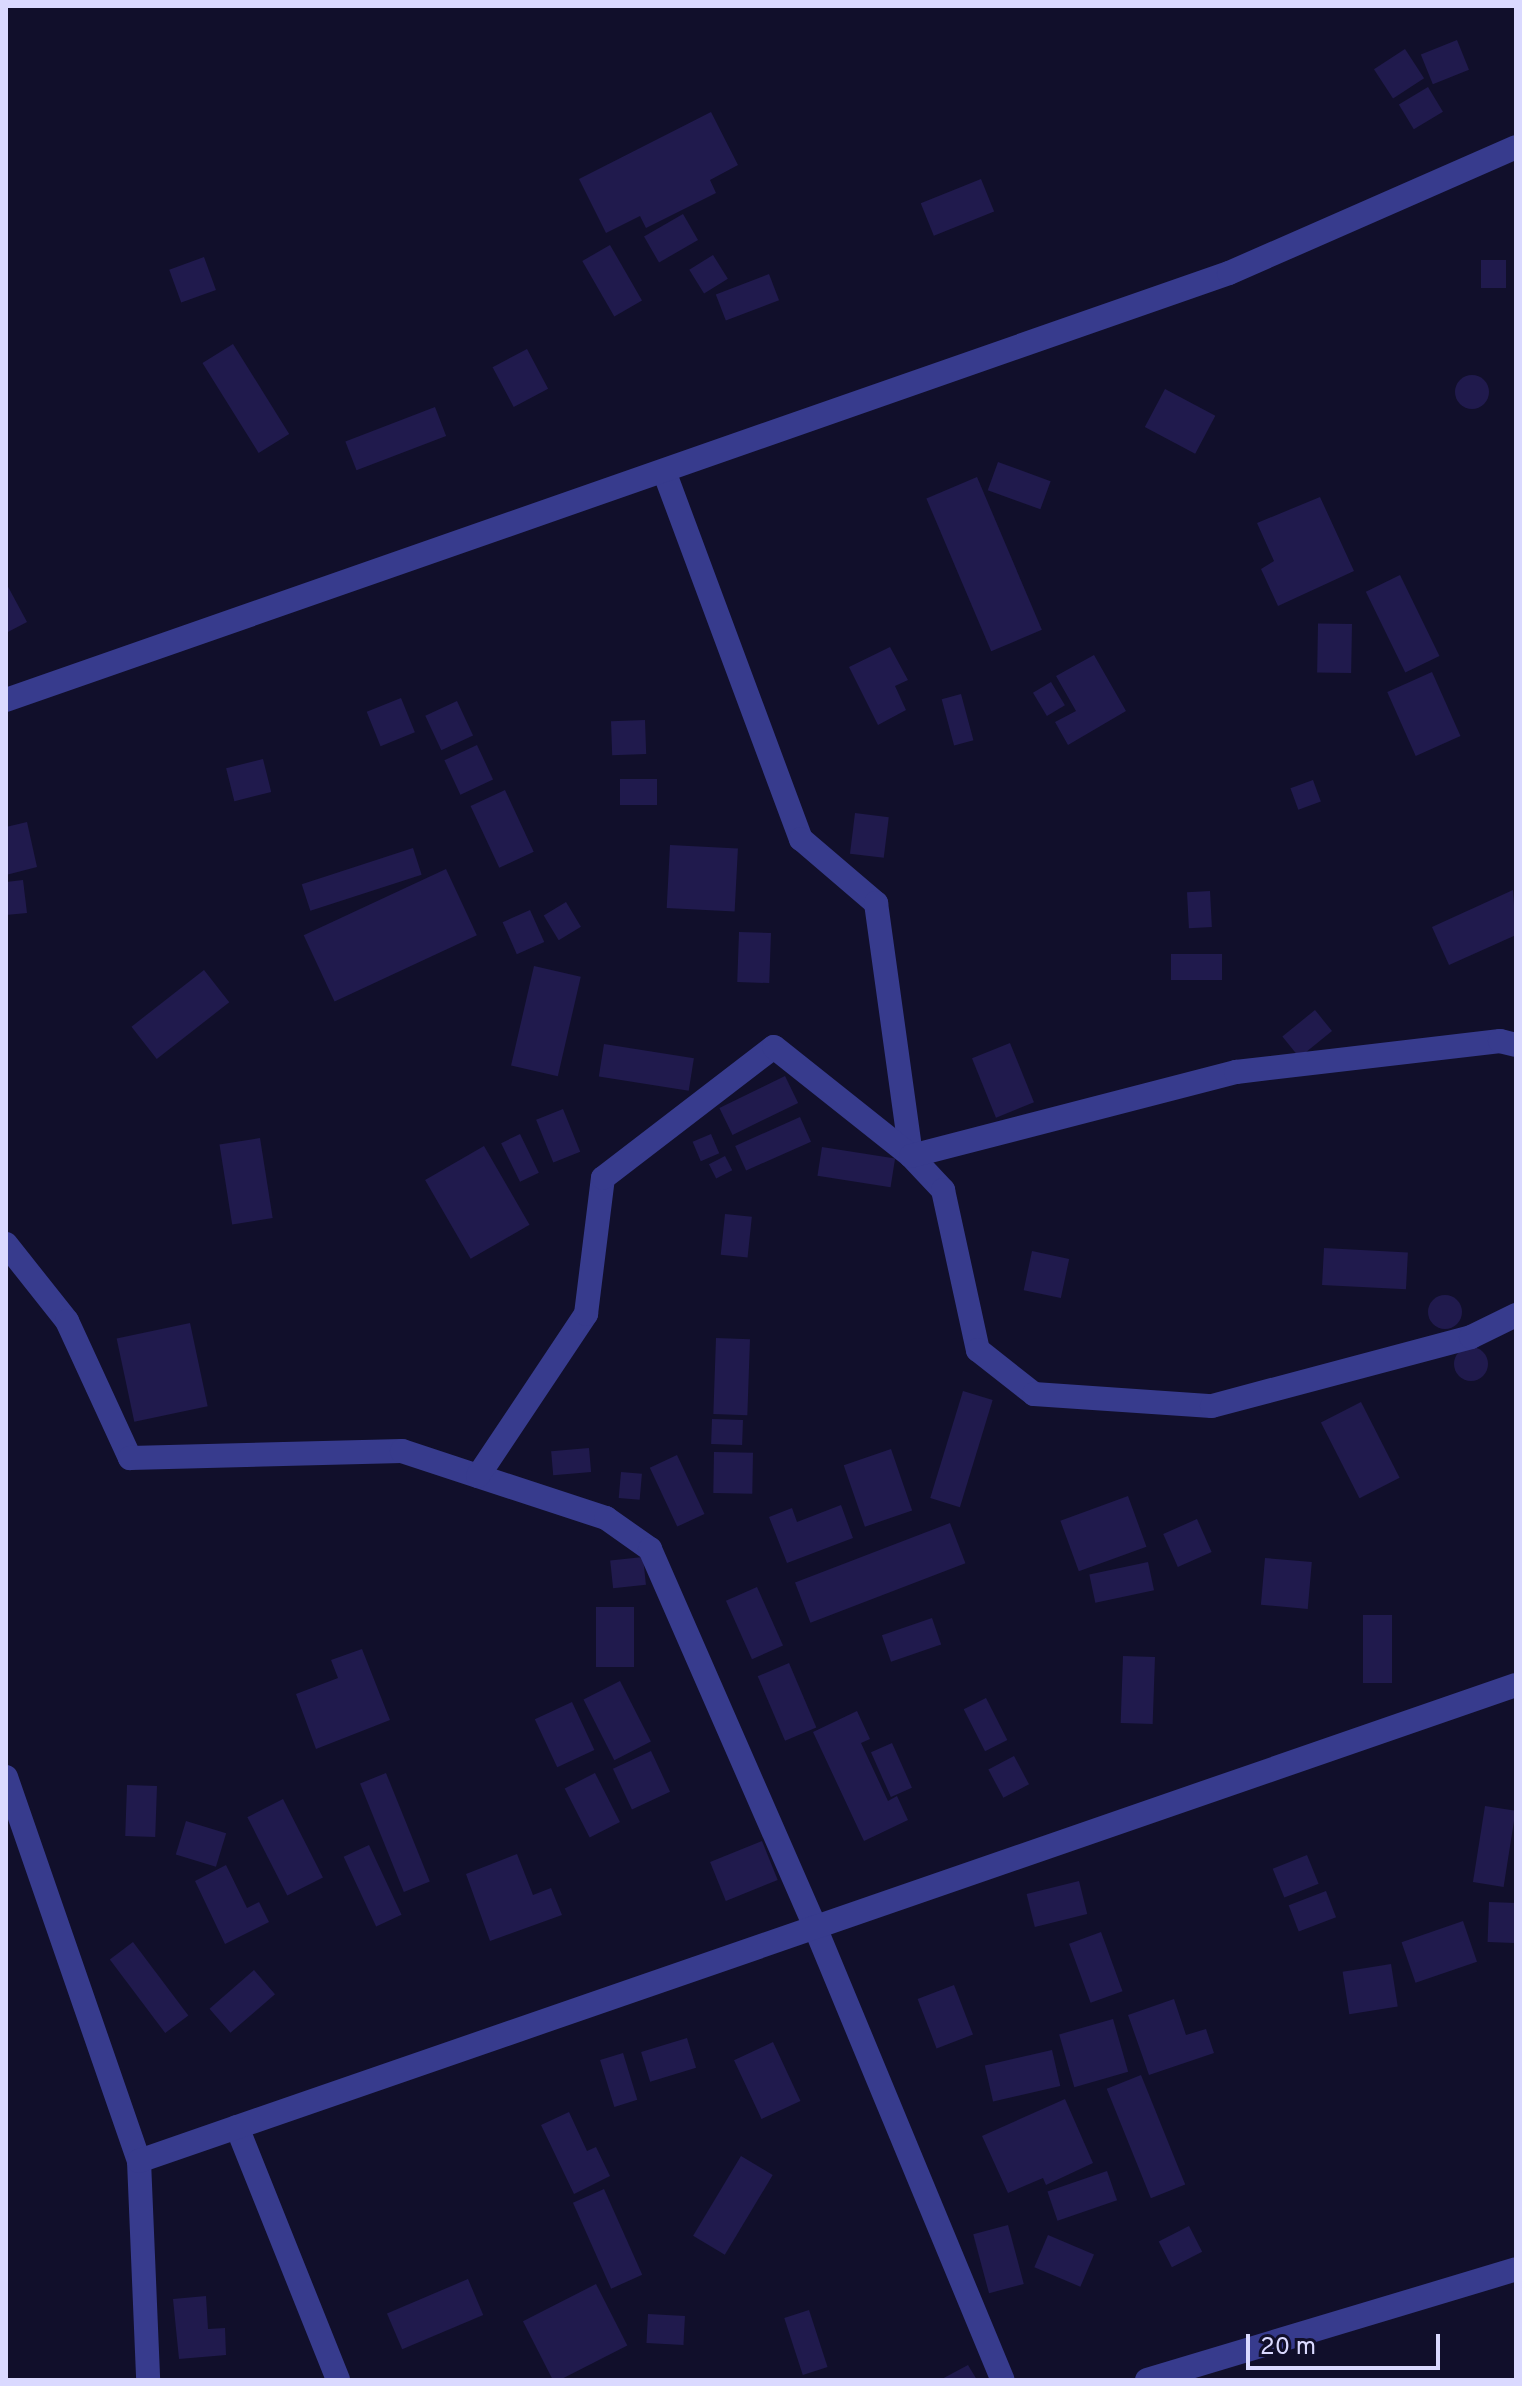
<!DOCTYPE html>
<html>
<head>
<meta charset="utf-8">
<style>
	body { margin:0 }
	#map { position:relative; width:1522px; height:2386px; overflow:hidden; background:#110f2b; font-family:Overpass,sans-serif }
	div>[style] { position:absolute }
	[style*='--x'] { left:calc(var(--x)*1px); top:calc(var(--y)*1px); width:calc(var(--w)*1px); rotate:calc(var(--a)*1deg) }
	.building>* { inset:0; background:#201a4d; transform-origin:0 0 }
	.round { border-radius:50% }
	.lane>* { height:24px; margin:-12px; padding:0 12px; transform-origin:12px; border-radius:12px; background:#373b8d }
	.street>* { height:24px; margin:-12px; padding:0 12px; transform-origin:12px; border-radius:12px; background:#373b8d }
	span { translate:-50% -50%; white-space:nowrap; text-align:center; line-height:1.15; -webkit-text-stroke:8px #110f2b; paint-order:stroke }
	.frame { position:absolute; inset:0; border:8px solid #dad9ff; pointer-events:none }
	.scale { position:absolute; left:1246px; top:2334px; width:194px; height:36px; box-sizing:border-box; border:4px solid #dad9ff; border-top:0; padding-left:10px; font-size:24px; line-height:28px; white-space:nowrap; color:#dad9ff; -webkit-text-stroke:6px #110f2b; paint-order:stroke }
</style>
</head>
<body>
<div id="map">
	<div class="building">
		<div style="left:1457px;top:40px;width:32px;height:39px;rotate:68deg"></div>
		<div style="left:1405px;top:49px;width:35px;height:37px;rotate:57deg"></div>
		<div style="left:1428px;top:87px;width:29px;height:34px;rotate:59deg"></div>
		<div style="clip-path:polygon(711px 112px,738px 165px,710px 180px,716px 193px,646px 228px,640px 216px,606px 233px,579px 179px)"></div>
		<div style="left:981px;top:179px;width:35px;height:65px;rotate:68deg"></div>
		<div style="left:683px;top:214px;width:30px;height:45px;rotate:60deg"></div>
		<div style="left:610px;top:245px;width:64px;height:32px;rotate:60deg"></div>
		<div style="left:713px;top:255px;width:28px;height:28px;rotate:58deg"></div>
		<div style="left:204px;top:257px;width:35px;height:37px;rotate:70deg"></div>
		<div style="left:1481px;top:260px;width:25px;height:28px"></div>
		<div style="left:769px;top:274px;width:28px;height:57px;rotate:69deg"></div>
		<div style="left:233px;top:344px;width:106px;height:36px;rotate:58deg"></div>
		<div style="left:527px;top:349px;width:45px;height:39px;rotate:62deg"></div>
		<div class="round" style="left:1455px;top:375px;width:34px;height:34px"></div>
		<div style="left:1165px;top:389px;width:57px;height:43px;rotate:28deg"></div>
		<div style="left:435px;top:407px;width:31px;height:96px;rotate:69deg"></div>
		<div style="left:998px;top:462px;width:56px;height:30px;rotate:20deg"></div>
		<div style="left:977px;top:477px;width:166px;height:55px;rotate:67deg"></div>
		<div style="clip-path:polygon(1320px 497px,1354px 571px,1278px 606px,1261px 569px,1274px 561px,1257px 523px)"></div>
		<div style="left:1400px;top:575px;width:90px;height:38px;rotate:64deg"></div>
		<div style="clip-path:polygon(6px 583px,27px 622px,6px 633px)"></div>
		<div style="left:1352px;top:624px;width:49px;height:34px;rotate:91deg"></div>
		<div style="clip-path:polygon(890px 647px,908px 680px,895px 686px,906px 710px,878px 725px,849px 667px)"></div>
		<div style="clip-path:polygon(1094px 655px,1126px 711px,1068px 745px,1055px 722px,1076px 711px,1056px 676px)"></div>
		<div style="left:1432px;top:672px;width:70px;height:49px;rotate:66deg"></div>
		<div style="left:1051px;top:682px;width:27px;height:21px;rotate:59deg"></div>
		<div style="left:961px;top:694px;width:48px;height:20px;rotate:75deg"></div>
		<div style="left:401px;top:698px;width:37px;height:37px;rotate:68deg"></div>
		<div style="left:457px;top:701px;width:38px;height:35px;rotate:65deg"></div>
		<div style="left:645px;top:720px;width:34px;height:34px;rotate:88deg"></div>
		<div style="left:477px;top:745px;width:38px;height:36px;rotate:65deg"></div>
		<div style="left:263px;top:759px;width:34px;height:38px;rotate:76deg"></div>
		<div style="left:657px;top:779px;width:26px;height:37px;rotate:90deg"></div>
		<div style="left:1313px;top:780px;width:23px;height:24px;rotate:70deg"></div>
		<div style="left:505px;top:790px;width:68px;height:38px;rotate:65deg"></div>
		<div style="left:855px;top:813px;width:34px;height:41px;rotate:7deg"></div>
		<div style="clip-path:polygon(27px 822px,37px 867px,6px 875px,6px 827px)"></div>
		<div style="left:670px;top:845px;width:68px;height:63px;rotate:3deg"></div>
		<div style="left:413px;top:848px;width:28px;height:117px;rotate:72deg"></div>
		<div style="left:446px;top:869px;width:73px;height:157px;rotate:65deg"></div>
		<div style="clip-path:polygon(23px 880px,27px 913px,6px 915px,6px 882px)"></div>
		<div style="clip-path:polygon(1513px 890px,1516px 935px,1449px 965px,1432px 927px)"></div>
		<div style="left:1210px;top:891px;width:36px;height:23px;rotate:87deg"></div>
		<div style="left:566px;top:902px;width:29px;height:26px;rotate:59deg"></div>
		<div style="left:530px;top:910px;width:35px;height:30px;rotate:66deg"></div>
		<div style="left:739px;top:932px;width:32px;height:50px;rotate:2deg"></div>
		<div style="left:1222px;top:954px;width:26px;height:51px;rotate:90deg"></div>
		<div style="left:534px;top:966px;width:48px;height:102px;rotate:13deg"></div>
		<div style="left:204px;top:970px;width:41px;height:92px;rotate:52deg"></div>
		<div style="left:1315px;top:1010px;width:27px;height:42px;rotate:51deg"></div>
		<div style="left:1010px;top:1043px;width:64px;height:41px;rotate:68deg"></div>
		<div style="left:604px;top:1044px;width:91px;height:33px;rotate:9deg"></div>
		<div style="left:785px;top:1076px;width:30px;height:73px;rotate:64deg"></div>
		<div style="left:563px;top:1109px;width:46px;height:29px;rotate:68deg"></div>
		<div style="left:800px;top:1117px;width:27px;height:71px;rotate:66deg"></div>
		<div style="left:520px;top:1134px;width:43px;height:21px;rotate:64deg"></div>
		<div style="left:711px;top:1134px;width:21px;height:20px;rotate:67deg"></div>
		<div style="left:260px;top:1138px;width:81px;height:41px;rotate:81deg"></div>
		<div style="left:484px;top:1146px;width:91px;height:68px;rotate:60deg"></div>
		<div style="left:822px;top:1147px;width:74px;height:29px;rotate:9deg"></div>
		<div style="left:725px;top:1156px;width:16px;height:18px;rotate:63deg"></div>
		<div style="left:725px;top:1214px;width:27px;height:41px;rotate:6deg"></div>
		<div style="left:1324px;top:1248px;width:84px;height:37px;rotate:3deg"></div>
		<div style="left:1032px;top:1251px;width:38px;height:40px;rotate:12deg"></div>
		<div class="round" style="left:1428px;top:1295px;width:34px;height:34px"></div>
		<div style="left:190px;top:1323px;width:85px;height:75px;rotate:78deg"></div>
		<div style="left:716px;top:1338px;width:34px;height:76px;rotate:2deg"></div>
		<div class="round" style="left:1454px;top:1347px;width:34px;height:34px"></div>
		<div style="left:963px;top:1391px;width:31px;height:112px;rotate:17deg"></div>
		<div style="left:1361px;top:1402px;width:85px;height:45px;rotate:63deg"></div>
		<div style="left:712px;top:1419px;width:31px;height:25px;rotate:2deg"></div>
		<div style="left:589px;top:1448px;width:24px;height:38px;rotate:85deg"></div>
		<div style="left:891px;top:1449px;width:65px;height:50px;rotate:71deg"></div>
		<div style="left:714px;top:1452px;width:39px;height:41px;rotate:1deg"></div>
		<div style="left:677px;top:1455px;width:65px;height:30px;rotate:65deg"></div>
		<div style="left:621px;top:1472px;width:21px;height:26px;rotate:5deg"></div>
		<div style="left:1128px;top:1496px;width:54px;height:72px;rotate:70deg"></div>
		<div style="clip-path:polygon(841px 1505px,853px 1538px,787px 1563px,769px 1517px,792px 1508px,797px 1522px)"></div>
		<div style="left:1197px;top:1519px;width:36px;height:37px;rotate:66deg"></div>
		<div style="left:950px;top:1523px;width:43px;height:166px;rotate:69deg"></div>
		<div style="left:643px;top:1557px;width:28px;height:33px;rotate:84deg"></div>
		<div style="left:1265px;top:1558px;width:47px;height:47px;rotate:5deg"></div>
		<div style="left:1148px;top:1562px;width:29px;height:60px;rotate:78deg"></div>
		<div style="left:757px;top:1587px;width:64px;height:34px;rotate:66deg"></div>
		<div style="left:596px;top:1607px;width:38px;height:60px"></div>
		<div style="left:1363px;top:1615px;width:29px;height:68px"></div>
		<div style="left:932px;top:1618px;width:28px;height:53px;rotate:71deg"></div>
		<div style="clip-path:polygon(362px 1649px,390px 1720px,316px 1749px,296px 1694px,338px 1678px,331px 1660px)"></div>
		<div style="left:1123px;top:1656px;width:32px;height:67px;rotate:2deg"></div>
		<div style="left:789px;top:1663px;width:70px;height:34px;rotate:67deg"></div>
		<div style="left:620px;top:1681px;width:68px;height:41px;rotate:63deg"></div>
		<div style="left:986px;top:1698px;width:47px;height:25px;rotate:63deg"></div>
		<div style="left:572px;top:1702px;width:53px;height:41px;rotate:65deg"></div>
		<div style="clip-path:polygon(857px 1711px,870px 1739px,861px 1743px,888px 1801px,897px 1796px,908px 1820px,864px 1841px,813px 1732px)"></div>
		<div style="left:892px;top:1743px;width:49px;height:23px;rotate:66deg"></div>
		<div style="left:651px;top:1751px;width:45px;height:42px;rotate:65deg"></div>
		<div style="left:1014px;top:1756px;width:32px;height:29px;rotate:62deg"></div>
		<div style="left:386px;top:1773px;width:117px;height:28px;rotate:68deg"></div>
		<div style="left:595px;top:1773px;width:55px;height:34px;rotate:63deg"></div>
		<div style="left:127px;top:1785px;width:30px;height:51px;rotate:2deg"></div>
		<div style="left:283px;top:1799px;width:88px;height:40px;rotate:63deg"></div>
		<div style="left:1485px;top:1806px;width:31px;height:77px;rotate:9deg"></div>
		<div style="left:186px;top:1821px;width:42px;height:35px;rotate:17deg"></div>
		<div style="left:762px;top:1841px;width:42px;height:56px;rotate:68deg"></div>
		<div style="left:369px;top:1845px;width:77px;height:28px;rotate:65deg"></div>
		<div style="clip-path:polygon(517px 1854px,533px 1895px,551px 1888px,562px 1915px,490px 1941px,466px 1874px)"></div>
		<div style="left:1307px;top:1855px;width:31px;height:37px;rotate:68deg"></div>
		<div style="clip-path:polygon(226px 1865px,247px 1908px,259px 1902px,269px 1922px,225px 1944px,195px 1881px)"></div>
		<div style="left:1079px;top:1881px;width:34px;height:54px;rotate:76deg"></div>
		<div style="left:1326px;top:1891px;width:28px;height:40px;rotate:69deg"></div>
		<div style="left:1489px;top:1902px;width:27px;height:40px;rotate:2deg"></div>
		<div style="left:1463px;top:1921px;width:43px;height:65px;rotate:71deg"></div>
		<div style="left:1101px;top:1932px;width:63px;height:34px;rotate:70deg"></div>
		<div style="left:133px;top:1942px;width:92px;height:29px;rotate:53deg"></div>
		<div style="left:1391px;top:1964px;width:43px;height:49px;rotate:81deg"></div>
		<div style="left:254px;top:1970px;width:32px;height:59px;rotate:49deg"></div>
		<div style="left:954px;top:1985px;width:53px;height:39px;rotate:69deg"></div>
		<div style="clip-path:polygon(1174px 1999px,1186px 2035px,1206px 2029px,1214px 2053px,1149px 2075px,1128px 2015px)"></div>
		<div style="left:1113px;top:2019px;width:55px;height:56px;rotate:74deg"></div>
		<div style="left:687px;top:2038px;width:31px;height:48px;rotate:73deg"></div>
		<div style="left:773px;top:2042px;width:65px;height:43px;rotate:65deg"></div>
		<div style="left:1052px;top:2050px;width:37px;height:69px;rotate:77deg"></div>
		<div style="left:623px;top:2053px;width:49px;height:24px;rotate:73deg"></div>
		<div style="left:1141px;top:2075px;width:118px;height:37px;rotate:68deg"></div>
		<div style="clip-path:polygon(1065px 2099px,1093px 2163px,1046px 2185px,1043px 2178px,1008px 2193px,982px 2136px)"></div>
		<div style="clip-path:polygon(569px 2112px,587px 2151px,596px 2147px,610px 2176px,574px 2194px,541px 2125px)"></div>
		<div style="left:741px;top:2156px;width:37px;height:93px;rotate:31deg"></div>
		<div style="left:1107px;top:2171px;width:31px;height:63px;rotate:71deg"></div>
		<div style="left:604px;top:2189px;width:94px;height:34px;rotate:66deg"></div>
		<div style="left:1008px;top:2225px;width:61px;height:36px;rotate:75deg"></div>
		<div style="left:1189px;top:2226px;width:29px;height:34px;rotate:63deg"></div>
		<div style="left:1048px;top:2235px;width:50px;height:35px;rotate:23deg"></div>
		<div style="left:468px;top:2279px;width:39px;height:88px;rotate:67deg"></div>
		<div style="left:596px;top:2284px;width:69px;height:82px;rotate:63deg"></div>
		<div style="clip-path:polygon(206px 2296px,208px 2329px,225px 2328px,226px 2355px,179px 2359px,173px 2299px)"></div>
		<div style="left:809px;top:2310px;width:60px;height:26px;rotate:72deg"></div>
		<div style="left:648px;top:2314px;width:37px;height:29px;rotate:3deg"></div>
		<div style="clip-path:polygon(968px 2365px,977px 2380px,940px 2380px)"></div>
	</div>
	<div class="lane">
		<div style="--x:664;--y:471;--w:393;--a:69.6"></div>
		<div style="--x:801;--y:839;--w:99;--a:40.5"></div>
		<div style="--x:876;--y:903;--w:255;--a:82.1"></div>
		<div style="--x:911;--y:1156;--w:47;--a:46.7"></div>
		<div style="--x:943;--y:1190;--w:164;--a:77.7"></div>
		<div style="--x:978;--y:1350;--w:71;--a:38.2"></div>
		<div style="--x:1034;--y:1394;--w:178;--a:3.9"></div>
		<div style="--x:1212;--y:1406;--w:268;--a:-14.9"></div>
		<div style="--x:1471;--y:1337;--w:50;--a:-26.1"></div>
		<div style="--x:6;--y:1244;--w:98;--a:51.6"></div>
		<div style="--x:67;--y:1321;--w:151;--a:65.3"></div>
		<div style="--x:130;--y:1458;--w:272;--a:-1.5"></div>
		<div style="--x:402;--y:1451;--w:215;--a:18.2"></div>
		<div style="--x:606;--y:1518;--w:54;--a:35.2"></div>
		<div style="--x:650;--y:1549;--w:412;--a:66.4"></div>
		<div style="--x:478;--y:1476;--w:195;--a:-56.3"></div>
		<div style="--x:586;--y:1314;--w:137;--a:-82.9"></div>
		<div style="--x:603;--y:1178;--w:215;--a:-37.5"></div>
		<div style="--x:774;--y:1047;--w:175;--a:38.5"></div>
		<div style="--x:911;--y:1156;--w:336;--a:-14.5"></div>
		<div style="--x:1236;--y:1072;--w:266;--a:-6.7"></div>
		<div style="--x:1500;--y:1041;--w:16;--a:14"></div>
	</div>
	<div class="street">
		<div style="--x:6;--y:700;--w:1295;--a:-19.25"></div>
		<div style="--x:1229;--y:273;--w:313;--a:-23.7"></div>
		<div style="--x:6;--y:1777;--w:406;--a:70.9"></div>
		<div style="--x:139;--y:2161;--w:219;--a:87.6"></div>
		<div style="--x:815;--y:1927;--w:490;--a:67.5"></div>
		<div style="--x:237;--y:2127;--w:272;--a:68.2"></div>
		<div style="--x:139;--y:2161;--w:1457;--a:-19.07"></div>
		<div style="--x:1147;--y:2380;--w:385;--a:-16.7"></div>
	</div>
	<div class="frame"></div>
	<div class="scale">20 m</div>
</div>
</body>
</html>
